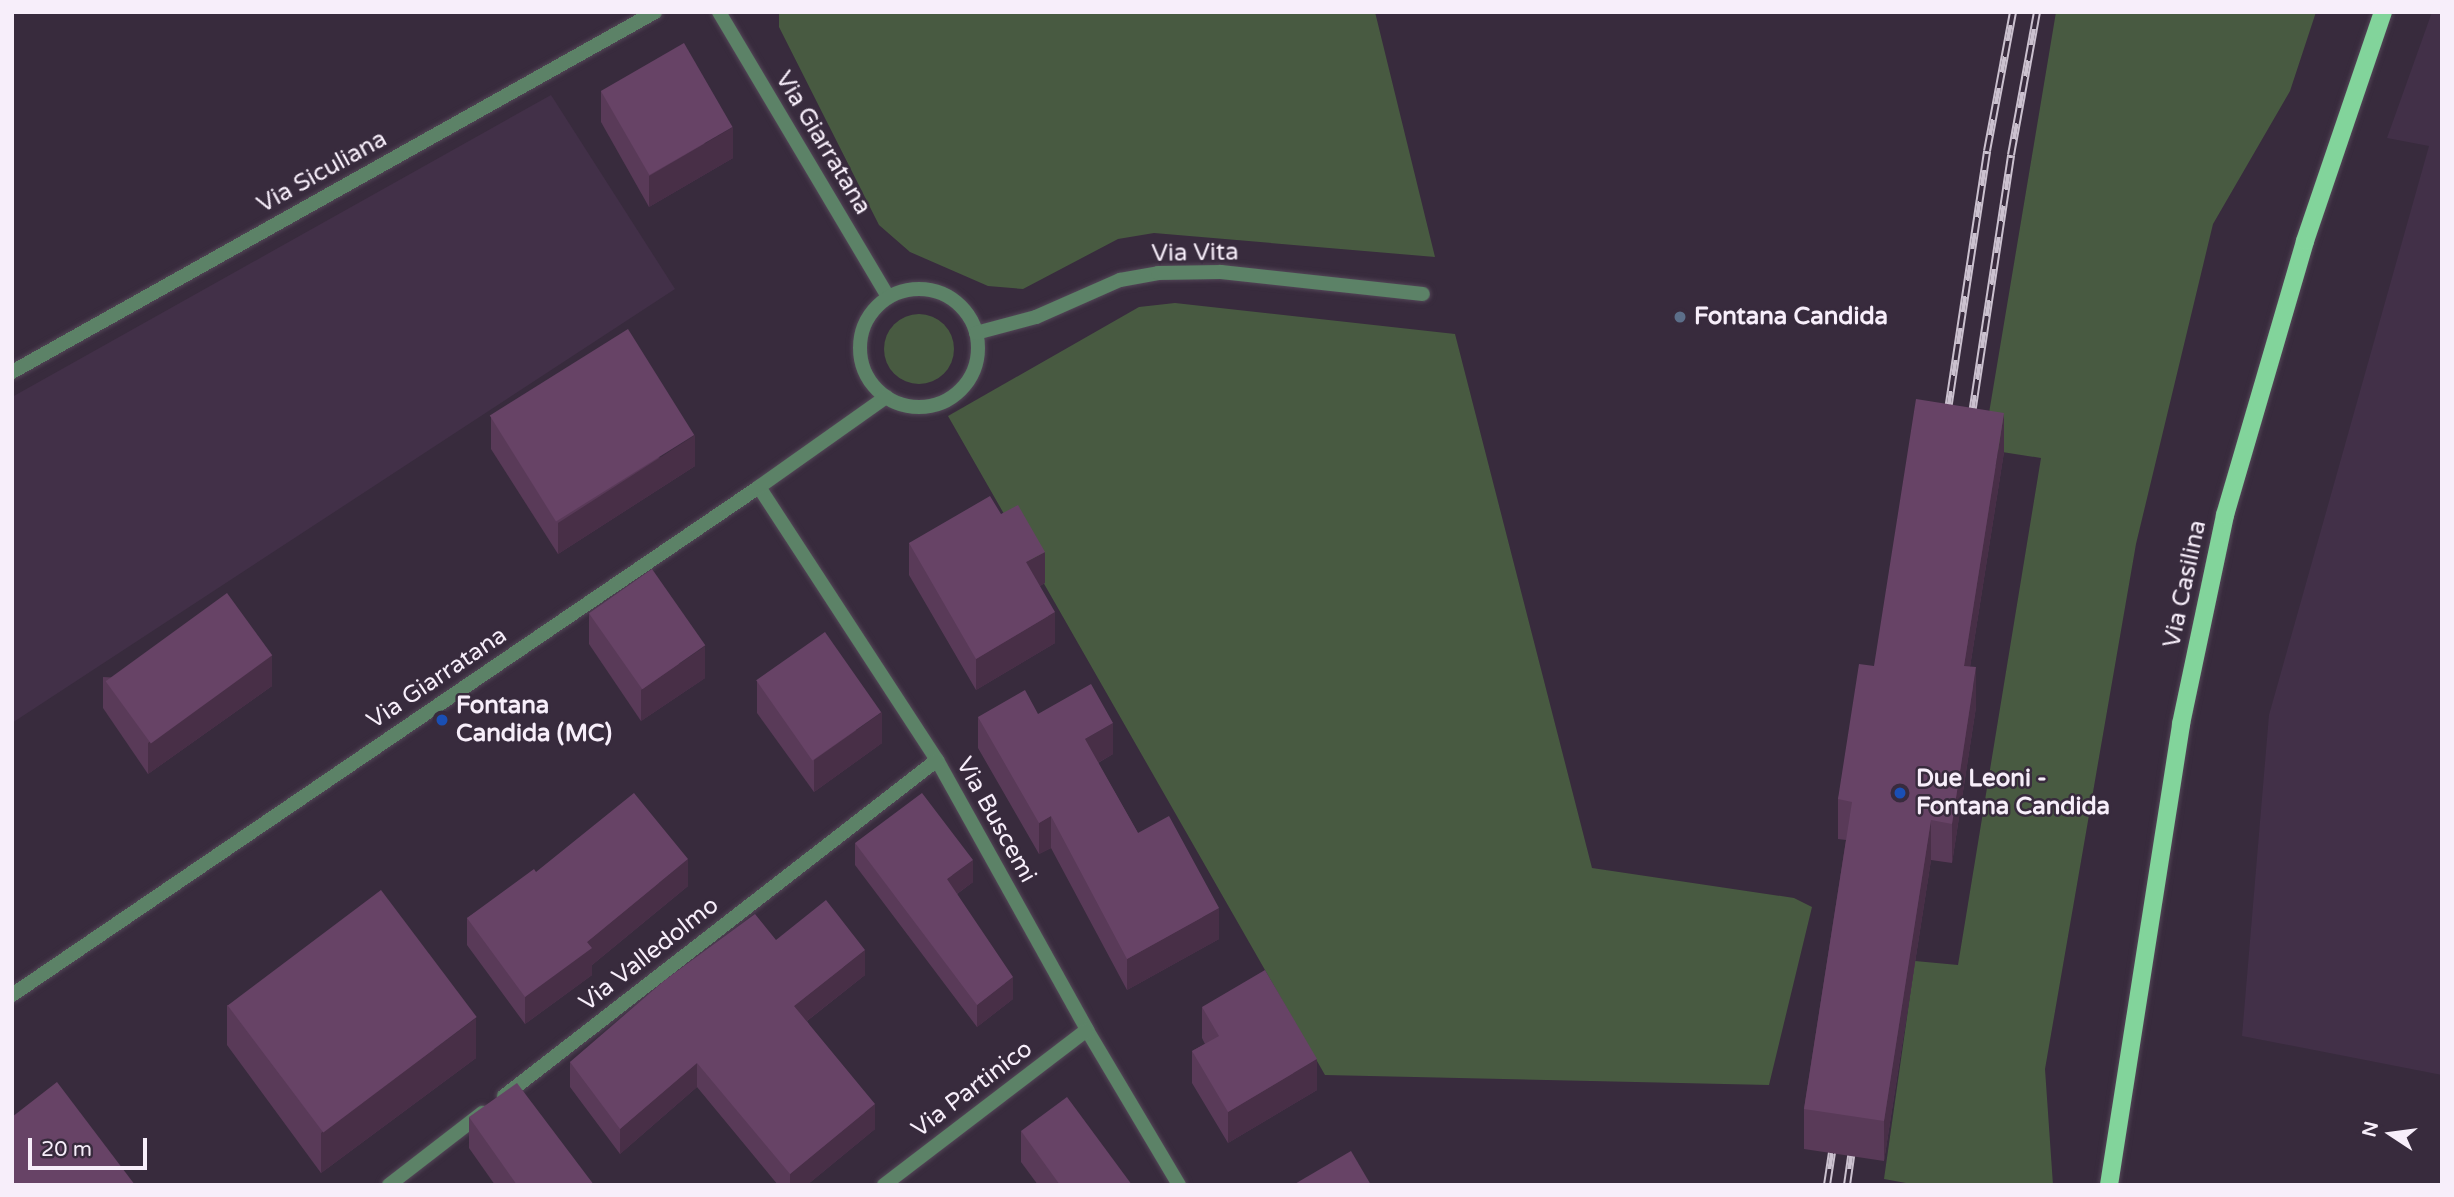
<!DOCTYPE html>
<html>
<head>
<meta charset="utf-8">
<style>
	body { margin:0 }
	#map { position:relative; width:2454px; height:1197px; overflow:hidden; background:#382b3d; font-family:"Varela Round",sans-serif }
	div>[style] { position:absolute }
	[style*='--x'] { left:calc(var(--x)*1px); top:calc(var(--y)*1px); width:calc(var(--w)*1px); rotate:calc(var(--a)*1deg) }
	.built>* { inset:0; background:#423048 }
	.green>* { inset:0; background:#485a41 }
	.round { border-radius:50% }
	.roads { filter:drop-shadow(0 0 2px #534657) drop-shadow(0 0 2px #534657) }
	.street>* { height:14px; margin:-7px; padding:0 7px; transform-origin:7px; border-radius:7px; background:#5c8267 }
	.street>.ring { margin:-7px; padding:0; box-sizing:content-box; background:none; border:14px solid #5c8267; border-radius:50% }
	.primary>* { height:18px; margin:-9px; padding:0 9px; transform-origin:9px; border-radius:9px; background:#82d49b }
	.rail>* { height:8px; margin-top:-4px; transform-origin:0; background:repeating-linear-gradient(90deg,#382b3d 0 16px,#cbc1cf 0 32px); box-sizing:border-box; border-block:2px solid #cbc1cf }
	.wall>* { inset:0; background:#593a58 }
	.shaded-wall>* { inset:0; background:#482f47 }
	.building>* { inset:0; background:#674366; transform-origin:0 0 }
	.dots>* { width:19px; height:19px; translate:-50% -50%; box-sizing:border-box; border:4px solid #382b3d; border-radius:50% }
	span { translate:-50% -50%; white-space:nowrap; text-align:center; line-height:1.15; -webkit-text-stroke:5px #382b3d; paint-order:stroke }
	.street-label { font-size:24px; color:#f7eefa }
	.poi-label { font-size:24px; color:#f7eefa; font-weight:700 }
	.left { translate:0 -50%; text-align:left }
	.frame { position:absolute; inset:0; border:14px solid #f7eefa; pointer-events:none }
	.north { position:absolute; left:2356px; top:1099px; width:70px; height:70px; -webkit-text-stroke:5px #382b3d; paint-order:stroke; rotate:283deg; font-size:19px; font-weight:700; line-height:28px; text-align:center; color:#f7eefa }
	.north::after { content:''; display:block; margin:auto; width:24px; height:32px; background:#f7eefa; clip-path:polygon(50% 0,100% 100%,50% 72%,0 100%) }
	.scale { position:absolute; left:28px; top:1138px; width:119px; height:32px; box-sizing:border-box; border:4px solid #f7eefa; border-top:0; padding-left:9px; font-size:21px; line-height:24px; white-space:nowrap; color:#f7eefa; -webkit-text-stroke:5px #382b3d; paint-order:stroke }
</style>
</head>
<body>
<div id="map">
	<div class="built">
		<div style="clip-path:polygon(2432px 12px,2442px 12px,2442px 1075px,2242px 1036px,2269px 715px,2429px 146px,2387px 138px)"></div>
		<div style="clip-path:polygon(551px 95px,675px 289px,12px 723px,12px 397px)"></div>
	</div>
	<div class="green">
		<div style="clip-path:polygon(779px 12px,1375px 12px,1435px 257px,1154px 233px,1118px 239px,1023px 289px,988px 286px,910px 252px,879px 225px,779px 27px)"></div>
		<div style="clip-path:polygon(2056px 12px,2316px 12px,2290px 91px,2213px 224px,2136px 544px,2045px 1069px,2053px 1185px,1917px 1185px,1884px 1179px,1915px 961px,1958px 965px,2041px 458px,1983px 449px)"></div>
		<div style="clip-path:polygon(1175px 303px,1455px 334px,1592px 868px,1794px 898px,1812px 907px,1769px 1085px,1325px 1075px,948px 416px,1139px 307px)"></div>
		<div class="round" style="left:884px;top:314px;width:70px;height:70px"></div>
	</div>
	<div class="roads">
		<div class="street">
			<div style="--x:719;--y:12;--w:331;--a:59.3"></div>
			<div class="ring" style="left:860px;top:289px;width:104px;height:104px"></div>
			<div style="--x:976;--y:333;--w:62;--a:-14.9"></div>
			<div style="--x:1036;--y:317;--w:92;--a:-23.8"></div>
			<div style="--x:1120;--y:280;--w:39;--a:-10"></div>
			<div style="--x:1158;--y:273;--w:63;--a:-0.9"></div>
			<div style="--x:1221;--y:272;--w:203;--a:6.2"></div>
			<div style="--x:12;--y:372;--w:737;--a:-29.24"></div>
			<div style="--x:759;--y:487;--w:326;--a:56.9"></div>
			<div style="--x:937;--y:760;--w:309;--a:60.9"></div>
			<div style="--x:1087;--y:1030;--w:180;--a:59.3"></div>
			<div style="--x:12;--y:995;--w:903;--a:-34.22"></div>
			<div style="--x:759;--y:487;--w:156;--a:-35.3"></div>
			<div style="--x:504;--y:1096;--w:548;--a:-37.81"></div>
			<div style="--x:389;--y:1185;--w:118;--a:-37.7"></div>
			<div style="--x:884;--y:1185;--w:255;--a:-37.4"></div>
		</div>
		<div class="primary">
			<div style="--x:2109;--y:1185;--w:467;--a:-81.1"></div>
			<div style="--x:2181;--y:724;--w:214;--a:-78.1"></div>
			<div style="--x:2225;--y:515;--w:285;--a:-73.7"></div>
			<div style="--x:2305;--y:241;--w:242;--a:-71.2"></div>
		</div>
	</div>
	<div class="rail">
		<div style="--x:1946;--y:423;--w:275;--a:-81.4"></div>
		<div style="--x:1987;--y:151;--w:141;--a:-79.4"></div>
		<div style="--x:1970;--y:427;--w:275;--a:-81.4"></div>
		<div style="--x:2011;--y:155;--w:145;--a:-79.7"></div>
		<div style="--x:1827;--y:1185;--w:53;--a:-81.3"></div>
		<div style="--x:1847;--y:1185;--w:49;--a:-81.9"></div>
	</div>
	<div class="wall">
		<div style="clip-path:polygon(601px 91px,733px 158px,649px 207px,601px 122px)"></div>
		<div style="clip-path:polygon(491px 417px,695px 466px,558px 554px,491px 449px)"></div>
		<div style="clip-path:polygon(2004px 452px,1970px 667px,1976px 707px,1952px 863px,1931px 860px,1884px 1161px,1804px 1149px,1804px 1109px,1846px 840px,1838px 839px,1838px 799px,1874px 666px)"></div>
		<div style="clip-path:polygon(1001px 514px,1045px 583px,1040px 586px,1055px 643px,976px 690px,909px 575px,909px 543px)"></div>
		<div style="clip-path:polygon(589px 613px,705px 678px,641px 721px,589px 644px)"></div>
		<div style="clip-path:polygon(103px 677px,272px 686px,148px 774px,103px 708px)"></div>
		<div style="clip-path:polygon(757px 681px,882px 743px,814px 792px,757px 713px)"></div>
		<div style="clip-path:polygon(978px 717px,1113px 754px,1098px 763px,1138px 833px,1219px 939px,1127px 990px,1051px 848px,1039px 854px,978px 748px)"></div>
		<div style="clip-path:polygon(855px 843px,973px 882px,957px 894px,1013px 999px,977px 1027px,855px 865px)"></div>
		<div style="clip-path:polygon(536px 872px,688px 886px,592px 965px,592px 975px,525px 1024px,467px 945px,467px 918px)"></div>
		<div style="clip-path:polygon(776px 940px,865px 975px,807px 1021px,875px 1129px,807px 1185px,778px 1185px,697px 1087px,620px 1154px,570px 1087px,570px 1062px)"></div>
		<div style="clip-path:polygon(227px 1005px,476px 1058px,321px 1173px,227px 1045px)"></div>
		<div style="clip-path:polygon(1202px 1007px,1317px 1090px,1228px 1143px,1192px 1083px,1192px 1051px,1205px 1044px,1202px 1038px)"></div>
		<div style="clip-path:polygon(469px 1117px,594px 1185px,495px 1185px,469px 1148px)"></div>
		<div style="clip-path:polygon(1021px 1131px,1132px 1185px,1038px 1185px,1021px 1162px)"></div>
	</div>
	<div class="shaded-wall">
		<div style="clip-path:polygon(733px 127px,733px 158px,649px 207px,649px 176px)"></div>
		<div style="clip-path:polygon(2004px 413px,2004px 452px,1964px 705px,1964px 666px)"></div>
		<div style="clip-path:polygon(695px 435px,695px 466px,558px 554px,558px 523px)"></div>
		<div style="clip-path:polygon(1045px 552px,1045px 583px,1026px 594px,1026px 562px)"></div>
		<div style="clip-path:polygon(1055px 612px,1055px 643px,976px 690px,976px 659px)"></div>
		<div style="clip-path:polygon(705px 646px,705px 678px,641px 721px,641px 690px)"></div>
		<div style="clip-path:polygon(272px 655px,272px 686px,148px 774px,148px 743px)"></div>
		<div style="clip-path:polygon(1976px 667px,1976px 707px,1952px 863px,1952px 824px)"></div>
		<div style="clip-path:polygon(882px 712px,882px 743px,814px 792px,814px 760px)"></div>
		<div style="clip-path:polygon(1113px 723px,1113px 754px,1085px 770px,1085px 739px)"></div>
		<div style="clip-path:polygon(1051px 816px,1051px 848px,1039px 854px,1039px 823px)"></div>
		<div style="clip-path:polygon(1931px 820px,1931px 860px,1884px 1161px,1884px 1121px)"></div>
		<div style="clip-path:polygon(688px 859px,688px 886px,592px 965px,592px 975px,525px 1024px,525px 997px,587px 942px)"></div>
		<div style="clip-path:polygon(973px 860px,973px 882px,947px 901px,947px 879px)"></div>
		<div style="clip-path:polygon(1219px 908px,1219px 939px,1127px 990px,1127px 959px)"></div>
		<div style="clip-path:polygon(865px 950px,865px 975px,794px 1031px,794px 1006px)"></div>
		<div style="clip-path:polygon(1013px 977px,1013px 999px,977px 1027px,977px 1005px)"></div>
		<div style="clip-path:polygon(476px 1018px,476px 1058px,321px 1173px,321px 1133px)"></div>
		<div style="clip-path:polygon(1317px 1059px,1317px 1090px,1228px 1143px,1228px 1112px)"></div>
		<div style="clip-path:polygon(697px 1063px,697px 1087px,620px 1154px,620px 1129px)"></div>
		<div style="clip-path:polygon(875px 1104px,875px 1129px,807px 1185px,790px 1185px,790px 1174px)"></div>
	</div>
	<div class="building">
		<div style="left:684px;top:43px;width:97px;height:96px;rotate:60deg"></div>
		<div style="left:628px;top:329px;width:125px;height:163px;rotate:58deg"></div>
		<div style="clip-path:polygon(1916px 399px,2004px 413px,1964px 666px,1976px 667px,1952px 824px,1931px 820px,1884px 1121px,1804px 1109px,1852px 802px,1838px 799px,1859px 664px,1874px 666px)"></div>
		<div style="clip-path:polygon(990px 496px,1001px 514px,1018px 505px,1045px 552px,1026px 562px,1055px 612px,976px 659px,909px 543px)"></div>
		<div style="left:652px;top:569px;width:93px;height:77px;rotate:55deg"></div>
		<div style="left:227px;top:593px;width:77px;height:150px;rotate:54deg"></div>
		<div style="left:825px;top:632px;width:98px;height:84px;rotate:55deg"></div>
		<div style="clip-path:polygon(1091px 684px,1113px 723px,1085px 739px,1138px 833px,1169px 816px,1219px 908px,1127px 959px,1051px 816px,1039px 823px,978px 717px,1025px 690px,1038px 714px)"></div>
		<div style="clip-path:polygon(634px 793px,688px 859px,587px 942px,592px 948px,525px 997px,467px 918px,534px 869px,536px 872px)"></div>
		<div style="clip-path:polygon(922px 793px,973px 860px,947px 879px,1013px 977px,977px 1005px,855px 843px)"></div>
		<div style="left:381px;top:890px;width:159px;height:192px;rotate:53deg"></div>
		<div style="clip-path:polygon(826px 900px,865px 950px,794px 1006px,875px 1104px,790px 1174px,697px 1063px,620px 1129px,570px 1062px,665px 980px,755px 914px,776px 940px)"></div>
		<div style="clip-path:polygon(1265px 970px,1317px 1059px,1228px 1112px,1192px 1051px,1219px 1036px,1202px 1007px)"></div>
		<div style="clip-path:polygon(57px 1082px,135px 1185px,12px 1185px,12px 1117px)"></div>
		<div style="clip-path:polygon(517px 1083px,594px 1185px,517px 1185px,469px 1117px)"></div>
		<div style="clip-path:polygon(1067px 1097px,1132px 1185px,1060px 1185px,1021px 1131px)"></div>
		<div style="clip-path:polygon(1351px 1151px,1371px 1185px,1293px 1185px)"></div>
	</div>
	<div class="dots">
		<div style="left:1680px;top:317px;background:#5c6f8a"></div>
		<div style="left:442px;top:720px;background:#1a4fb4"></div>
		<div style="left:1900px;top:793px;background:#1a4fb4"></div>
	</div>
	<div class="street-label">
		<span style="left:823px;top:143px;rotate:59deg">Via Giarratana</span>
		<span style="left:322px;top:172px;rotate:-29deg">Via Siculiana</span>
		<span style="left:1195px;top:253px;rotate:-1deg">Via Vita</span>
		<span style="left:2185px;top:584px;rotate:-78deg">Via Casilina</span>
		<span style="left:437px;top:678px;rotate:-34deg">Via Giarratana</span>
		<span style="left:996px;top:820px;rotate:61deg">Via Buscemi</span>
		<span style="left:649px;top:954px;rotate:-38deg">Via Valledolmo</span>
		<span style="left:972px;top:1089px;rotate:-37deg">Via Partinico</span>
	</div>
	<div class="poi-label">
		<span class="left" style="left:1694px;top:317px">Fontana Candida</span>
		<span class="left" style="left:456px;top:720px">Fontana<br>Candida (MC)</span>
		<span class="left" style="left:1916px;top:793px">Due Leoni -<br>Fontana Candida</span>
	</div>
	<div class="frame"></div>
	<div class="north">N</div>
	<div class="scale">20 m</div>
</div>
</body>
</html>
